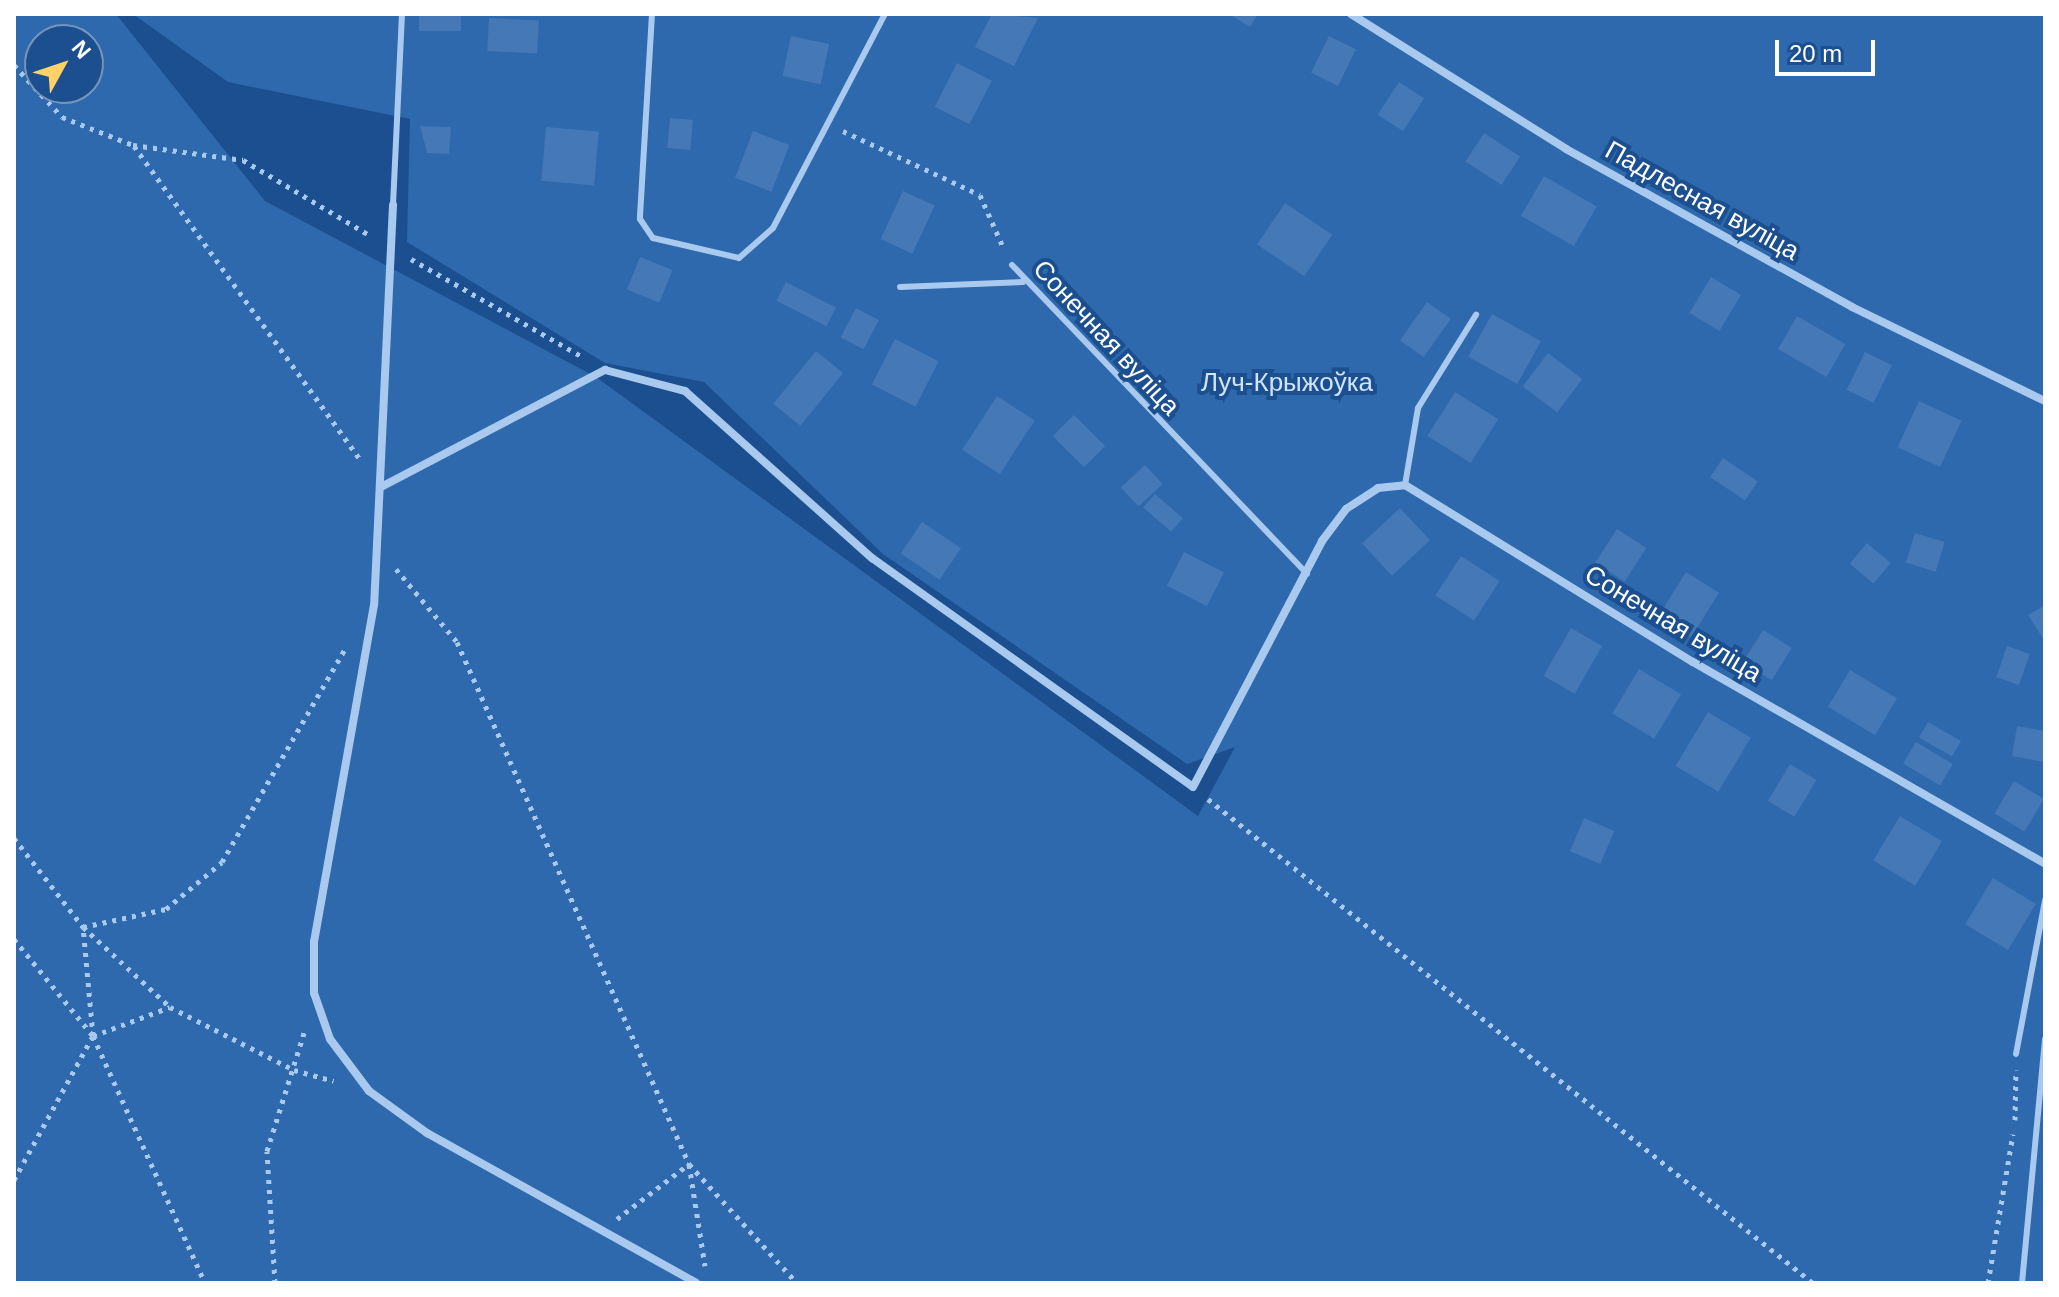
<!DOCTYPE html>
<html>
<head>
<meta charset="utf-8">
<style>
	body { margin:0 }
	#map { position:relative; width:2059px; height:1297px; overflow:hidden; background:#1b4f8f; font-family:Helvetica,sans-serif }
	div>[style] { position:absolute }
	[style*='--x'] { left:calc(var(--x)*1px); top:calc(var(--y)*1px); width:calc(var(--w)*1px); rotate:calc(var(--a)*1deg) }
	.green>* { inset:0; background:#2e69ad }
	.building>* { inset:0; background:#4478b7; transform-origin:0 0 }
	.path>* { height:5px; margin-top:-2.5px; transform-origin:0; background:repeating-linear-gradient(90deg,#a9c9ee 0 4px,transparent 0 10px) }
	.service>* { height:6px; margin:-3px; padding:0 3px; transform-origin:3px; border-radius:3px; background:#a9c9ee }
	.minor>* { height:8px; margin:-4px; padding:0 4px; transform-origin:4px; border-radius:4px; background:#a9c9ee }
	span { translate:-50% -50%; white-space:nowrap; text-align:center; line-height:1.15; -webkit-text-stroke:8px #1b4f8f; paint-order:stroke }
	.street-label { font-size:26px; color:#fff }
	.park-label { font-size:26px; color:#cfe3fa }
	.frame { position:absolute; inset:0; border:16px solid #fff; pointer-events:none }
	.north { position:absolute; left:24px; top:24px; width:80px; height:80px; box-sizing:border-box; background:#1b4f8f; border:2px solid #7695bc; border-radius:50%; rotate:50deg; font-size:22px; font-weight:700; line-height:32px; text-align:center; color:#fff }
	.north::after { content:''; display:block; margin:auto; width:28px; height:36px; background:#ffd166; clip-path:polygon(50% 0,100% 100%,50% 72%,0 100%) }
	.scale { position:absolute; left:1775px; top:40px; width:100px; height:36px; box-sizing:border-box; border:4px solid #fff; border-top:0; padding-left:10px; font-size:24px; line-height:28px; white-space:nowrap; color:#fff; -webkit-text-stroke:6px #1b4f8f; paint-order:stroke }
</style>
</head>
<body>
<div id="map">
	<div class="green">
		<div style="clip-path:polygon(evenodd,14px 14px,116px 14px,265px 201px,596px 377px,1198px 816px,1235px 747px,1187px 764px,883px 554px,704px 382px,605px 363px,407px 242px,410px 119px,228px 82px,133px 14px,2045px 14px,2045px 1283px,14px 1283px,14px 14px,40px 40px,88px 40px,88px 88px,40px 88px,40px 40px)"></div>
	</div>
	<div class="building">
		<div style="left:419px;top:14px;width:42px;height:17px"></div>
		<div style="clip-path:polygon(992px 14px,1038px 18px,1014px 66px,975px 47px)"></div>
		<div style="clip-path:polygon(1229px 14px,1258px 14px,1250px 27px)"></div>
		<div style="left:489px;top:18px;width:50px;height:33px;rotate:3deg"></div>
		<div style="left:791px;top:36px;width:39px;height:41px;rotate:12deg"></div>
		<div style="left:1329px;top:36px;width:30px;height:41px;rotate:26deg"></div>
		<div style="left:957px;top:63px;width:39px;height:49px;rotate:27deg"></div>
		<div style="left:1399px;top:82px;width:30px;height:39px;rotate:33deg"></div>
		<div style="left:670px;top:118px;width:23px;height:30px;rotate:5deg"></div>
		<div style="clip-path:polygon(420px 126px,451px 127px,449px 154px,427px 153px)"></div>
		<div style="left:546px;top:127px;width:53px;height:54px;rotate:5deg"></div>
		<div style="left:753px;top:131px;width:39px;height:50px;rotate:21deg"></div>
		<div style="left:1484px;top:133px;width:43px;height:34px;rotate:33deg"></div>
		<div style="left:1544px;top:176px;width:61px;height:46px;rotate:30deg"></div>
		<div style="left:903px;top:191px;width:35px;height:53px;rotate:25deg"></div>
		<div style="left:1285px;top:203px;width:57px;height:50px;rotate:34deg"></div>
		<div style="left:640px;top:257px;width:35px;height:35px;rotate:22deg"></div>
		<div style="left:1711px;top:277px;width:35px;height:42px;rotate:31deg"></div>
		<div style="left:786px;top:282px;width:56px;height:21px;rotate:27deg"></div>
		<div style="left:1427px;top:302px;width:29px;height:47px;rotate:35deg"></div>
		<div style="left:856px;top:308px;width:26px;height:33px;rotate:28deg"></div>
		<div style="left:1492px;top:314px;width:56px;height:49px;rotate:29deg"></div>
		<div style="left:1797px;top:316px;width:56px;height:38px;rotate:30deg"></div>
		<div style="left:895px;top:339px;width:49px;height:51px;rotate:27deg"></div>
		<div style="left:816px;top:351px;width:35px;height:68px;rotate:39deg"></div>
		<div style="left:1865px;top:352px;width:30px;height:42px;rotate:26deg"></div>
		<div style="left:1548px;top:353px;width:43px;height:42px;rotate:37deg"></div>
		<div style="left:1455px;top:392px;width:51px;height:52px;rotate:32deg"></div>
		<div style="left:997px;top:396px;width:45px;height:64px;rotate:33deg"></div>
		<div style="left:1919px;top:401px;width:47px;height:51px;rotate:25deg"></div>
		<div style="left:1074px;top:415px;width:44px;height:30px;rotate:45deg"></div>
		<div style="left:1723px;top:458px;width:42px;height:23px;rotate:34deg"></div>
		<div style="left:1145px;top:465px;width:26px;height:33px;rotate:47deg"></div>
		<div style="left:1155px;top:494px;width:37px;height:18px;rotate:41deg"></div>
		<div style="left:1400px;top:508px;width:44px;height:52px;rotate:47deg"></div>
		<div style="left:922px;top:522px;width:47px;height:38px;rotate:34deg"></div>
		<div style="left:1617px;top:529px;width:35px;height:40px;rotate:33deg"></div>
		<div style="left:1915px;top:533px;width:31px;height:31px;rotate:17deg"></div>
		<div style="left:1867px;top:543px;width:31px;height:27px;rotate:40deg"></div>
		<div style="left:1184px;top:552px;width:45px;height:38px;rotate:27deg"></div>
		<div style="left:1461px;top:556px;width:46px;height:47px;rotate:33deg"></div>
		<div style="left:1686px;top:572px;width:39px;height:53px;rotate:32deg"></div>
		<div style="clip-path:polygon(2045px 605px,2045px 642px,2028px 615px)"></div>
		<div style="left:1571px;top:628px;width:36px;height:55px;rotate:30deg"></div>
		<div style="left:1763px;top:630px;width:34px;height:38px;rotate:32deg"></div>
		<div style="left:2007px;top:646px;width:24px;height:33px;rotate:19deg"></div>
		<div style="left:1639px;top:669px;width:49px;height:52px;rotate:31deg"></div>
		<div style="left:1850px;top:670px;width:55px;height:43px;rotate:31deg"></div>
		<div style="left:1708px;top:712px;width:50px;height:63px;rotate:31deg"></div>
		<div style="left:1928px;top:722px;width:38px;height:18px;rotate:30deg"></div>
		<div style="clip-path:polygon(2017px 726px,2045px 731px,2045px 762px,2012px 756px)"></div>
		<div style="left:1916px;top:742px;width:43px;height:25px;rotate:31deg"></div>
		<div style="left:1790px;top:764px;width:31px;height:43px;rotate:31deg"></div>
		<div style="left:2014px;top:781px;width:35px;height:38px;rotate:31deg"></div>
		<div style="left:1900px;top:816px;width:49px;height:52px;rotate:31deg"></div>
		<div style="left:1584px;top:818px;width:33px;height:36px;rotate:23deg"></div>
		<div style="left:1993px;top:878px;width:50px;height:54px;rotate:31deg"></div>
	</div>
	<div class="path">
		<div style="--x:14;--y:65;--w:71;--a:47.3"></div>
		<div style="--x:62;--y:117;--w:76;--a:21.5"></div>
		<div style="--x:133;--y:145;--w:111;--a:7.8"></div>
		<div style="--x:243;--y:160;--w:149;--a:30.7"></div>
		<div style="--x:843;--y:131;--w:151;--a:25"></div>
		<div style="--x:980;--y:195;--w:59;--a:66"></div>
		<div style="--x:134;--y:146;--w:386;--a:54.2"></div>
		<div style="--x:411;--y:259;--w:198;--a:29.7"></div>
		<div style="--x:396;--y:569;--w:95;--a:50.1"></div>
		<div style="--x:457;--y:642;--w:571;--a:66.04"></div>
		<div style="--x:689;--y:1164;--w:103;--a:81.1"></div>
		<div style="--x:1208;--y:799;--w:775;--a:38.66"></div>
		<div style="--x:14;--y:838;--w:113;--a:52.2"></div>
		<div style="--x:83;--y:927;--w:118;--a:42.6"></div>
		<div style="--x:170;--y:1007;--w:139;--a:26.9"></div>
		<div style="--x:294;--y:1070;--w:41;--a:15.4"></div>
		<div style="--x:14;--y:939;--w:125;--a:50.8"></div>
		<div style="--x:93;--y:1036;--w:271;--a:65.6"></div>
		<div style="--x:93;--y:1036;--w:82;--a:-20.6"></div>
		<div style="--x:2015;--y:1120;--w:50;--a:-88.9"></div>
		<div style="--x:14;--y:1180;--w:164;--a:-61.3"></div>
		<div style="--x:93;--y:1036;--w:109;--a:-95.2"></div>
		<div style="--x:83;--y:927;--w:85;--a:-12.2"></div>
		<div style="--x:166;--y:909;--w:73;--a:-40"></div>
		<div style="--x:222;--y:862;--w:246;--a:-60"></div>
		<div style="--x:617;--y:1219;--w:91;--a:-37.4"></div>
		<div style="--x:689;--y:1164;--w:161;--a:47.8"></div>
		<div style="--x:275;--y:1283;--w:132;--a:-93.5"></div>
		<div style="--x:267;--y:1151;--w:127;--a:-72.6"></div>
		<div style="--x:1988;--y:1283;--w:151;--a:-80.5"></div>
	</div>
	<div class="service">
		<div style="--x:652;--y:14;--w:205;--a:93.4"></div>
		<div style="--x:640;--y:219;--w:23;--a:56"></div>
		<div style="--x:653;--y:238;--w:88;--a:13.1"></div>
		<div style="--x:739;--y:258;--w:45;--a:-41.4"></div>
		<div style="--x:773;--y:228;--w:242;--a:-62.4"></div>
		<div style="--x:393;--y:205;--w:191;--a:-87.3"></div>
		<div style="--x:1012;--y:265;--w:427;--a:46.3"></div>
		<div style="--x:900;--y:287;--w:123;--a:-2.3"></div>
		<div style="--x:1405;--y:485;--w:78;--a:-80.4"></div>
		<div style="--x:1418;--y:408;--w:110;--a:-58.1"></div>
		<div style="--x:2016;--y:1054;--w:157;--a:-79.3"></div>
		<div style="--x:2022;--y:1283;--w:245;--a:-84.6"></div>
	</div>
	<div class="minor">
		<div style="--x:1351;--y:14;--w:254;--a:32.1"></div>
		<div style="--x:1566;--y:149;--w:327;--a:28.9"></div>
		<div style="--x:1852;--y:307;--w:215;--a:26"></div>
		<div style="--x:393;--y:205;--w:400;--a:92.7"></div>
		<div style="--x:374;--y:605;--w:342;--a:100.1"></div>
		<div style="--x:314;--y:942;--w:51;--a:90"></div>
		<div style="--x:314;--y:993;--w:49;--a:70.8"></div>
		<div style="--x:330;--y:1039;--w:65;--a:53.1"></div>
		<div style="--x:369;--y:1091;--w:72;--a:35.9"></div>
		<div style="--x:427;--y:1133;--w:308;--a:29.1"></div>
		<div style="--x:381;--y:487;--w:253;--a:-27.6"></div>
		<div style="--x:605;--y:370;--w:83;--a:14.7"></div>
		<div style="--x:685;--y:391;--w:251;--a:41.8"></div>
		<div style="--x:872;--y:558;--w:394;--a:35.5"></div>
		<div style="--x:1193;--y:787;--w:278;--a:-62.3"></div>
		<div style="--x:1322;--y:541;--w:40;--a:-53"></div>
		<div style="--x:1346;--y:509;--w:38;--a:-33"></div>
		<div style="--x:1378;--y:488;--w:27;--a:-6"></div>
		<div style="--x:1405;--y:485;--w:338;--a:31.6"></div>
		<div style="--x:1693;--y:662;--w:406;--a:29.8"></div>
	</div>
	<div class="street-label">
		<span style="left:1702px;top:201px;rotate:29deg">Падлесная вуліца</span>
		<span style="left:1106px;top:338px;rotate:47deg">Сонечная вуліца</span>
		<span style="left:1673px;top:624px;rotate:31deg">Сонечная вуліца</span>
	</div>
	<div class="park-label">
		<span style="left:1287px;top:383px">Луч-Крыжоўка</span>
	</div>
	<div class="frame"></div>
	<div class="north">N</div>
	<div class="scale">20 m</div>
</div>
</body>
</html>
